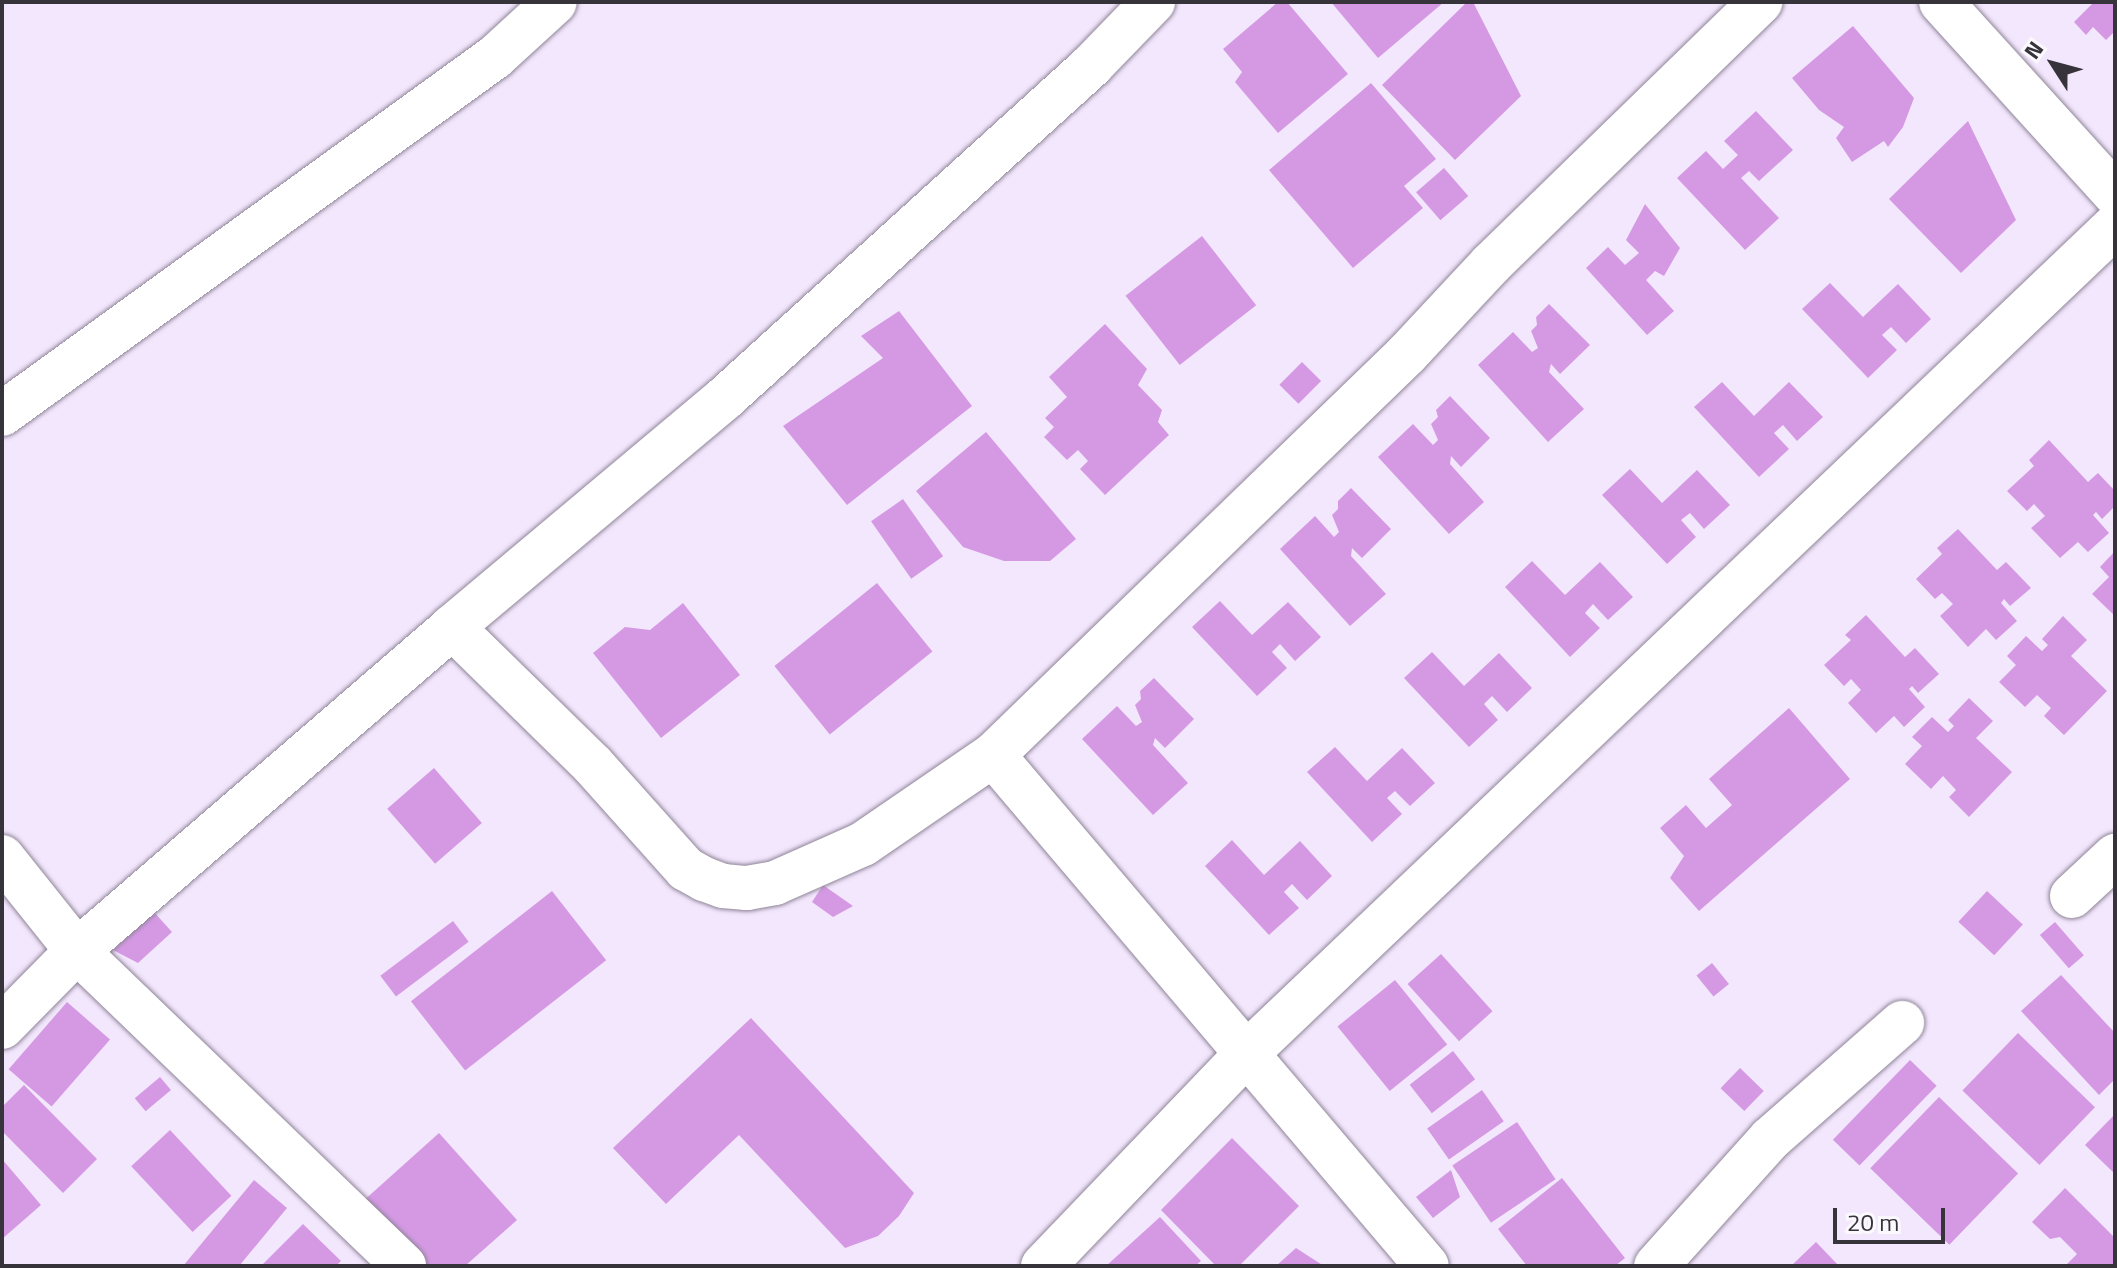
<!DOCTYPE html>
<html>
<head>
<meta charset="utf-8">
<style>
	body { margin:0 }
	#map { position:relative; width:2117px; height:1268px; overflow:hidden; background:#f3e7fd; font-family:"Titillium Web",sans-serif }
	div>[style] { position:absolute }
	[style*='--x'] { left:calc(var(--x)*1px); top:calc(var(--y)*1px); width:calc(var(--w)*1px); rotate:calc(var(--a)*1deg) }
	.building>* { inset:0; background:#d599e4; transform-origin:0 0 }
	.roads { filter:drop-shadow(0 0 2px #8f8598) drop-shadow(0 0 2px #8f8598) }
	.minor>* { height:44px; margin:-22px; padding:0 22px; transform-origin:22px; border-radius:22px; background:#fff }
	span { translate:-50% -50%; white-space:nowrap; text-align:center; line-height:1.15; -webkit-text-stroke:6px #fbf9fd; paint-order:stroke }
	.frame { position:absolute; inset:0; border:4px solid #37333b; pointer-events:none }
	.north { position:absolute; left:2013px; top:24px; width:80px; height:80px; -webkit-text-stroke:6px #fbf9fd; paint-order:stroke; rotate:306deg; font-size:22px; font-weight:700; line-height:32px; text-align:center; color:#37333b }
	.north::after { content:''; display:block; margin:auto; width:28px; height:36px; background:#37333b; clip-path:polygon(50% 0,100% 100%,50% 72%,0 100%) }
	.scale { position:absolute; left:1833px; top:1208px; width:112px; height:36px; box-sizing:border-box; border:4px solid #37333b; border-top:0; padding-left:10px; font-size:24px; line-height:28px; white-space:nowrap; color:#37333b; -webkit-text-stroke:6px #fbf9fd; paint-order:stroke }
</style>
</head>
<body>
<div id="map">
	<div class="building">
		<div style="clip-path:polygon(1278px 2px,1287px 2px,1348px 74px,1278px 133px,1235px 82px,1242px 72px,1223px 49px)"></div>
		<div style="clip-path:polygon(1331px 2px,1444px 2px,1378px 58px)"></div>
		<div style="clip-path:polygon(1467px 2px,1473px 2px,1521px 96px,1455px 160px,1382px 85px)"></div>
		<div style="clip-path:polygon(2094px 2px,2115px 2px,2115px 31px,2106px 40px,2093px 27px,2086px 35px,2074px 22px)"></div>
		<div style="clip-path:polygon(1853px 26px,1914px 98px,1903px 127px,1888px 147px,1884px 141px,1852px 162px,1836px 138px,1844px 127px,1819px 110px,1792px 78px)"></div>
		<div style="clip-path:polygon(1371px 83px,1436px 159px,1404px 186px,1423px 208px,1353px 268px,1269px 170px)"></div>
		<div style="clip-path:polygon(1756px 111px,1793px 150px,1759px 181px,1749px 171px,1741px 178px,1779px 218px,1745px 250px,1677px 178px,1706px 151px,1723px 169px,1738px 155px,1724px 141px)"></div>
		<div style="clip-path:polygon(1968px 121px,2016px 220px,1961px 273px,1889px 199px)"></div>
		<div style="left:1444px;top:168px;width:37px;height:37px;rotate:49deg"></div>
		<div style="clip-path:polygon(1645px 204px,1680px 248px,1664px 276px,1655px 271px,1646px 280px,1674px 311px,1647px 335px,1586px 268px,1608px 247px,1625px 265px,1639px 253px,1626px 240px)"></div>
		<div style="left:1202px;top:236px;width:88px;height:97px;rotate:52deg"></div>
		<div style="clip-path:polygon(1830px 283px,1863px 317px,1898px 284px,1931px 319px,1906px 343px,1891px 327px,1882px 335px,1897px 350px,1868px 378px,1802px 309px)"></div>
		<div style="clip-path:polygon(1549px 304px,1590px 345px,1560px 374px,1551px 364px,1549px 372px,1584px 409px,1548px 442px,1478px 365px,1513px 332px,1532px 352px,1538px 348px,1531px 331px,1537px 325px,1536px 317px)"></div>
		<div style="clip-path:polygon(899px 311px,972px 406px,847px 505px,783px 426px,883px 358px,861px 336px)"></div>
		<div style="clip-path:polygon(1105px 324px,1147px 369px,1138px 385px,1162px 410px,1158px 422px,1169px 435px,1105px 495px,1080px 469px,1088px 461px,1078px 450px,1067px 460px,1044px 437px,1054px 427px,1045px 418px,1067px 397px,1049px 377px)"></div>
		<div style="left:1302px;top:362px;width:27px;height:32px;rotate:45deg"></div>
		<div style="clip-path:polygon(1722px 382px,1754px 416px,1789px 382px,1823px 417px,1797px 441px,1783px 425px,1774px 433px,1789px 449px,1759px 477px,1694px 407px)"></div>
		<div style="clip-path:polygon(1450px 396px,1490px 438px,1461px 467px,1451px 456px,1450px 464px,1484px 502px,1449px 534px,1378px 457px,1413px 424px,1433px 445px,1438px 440px,1431px 424px,1438px 417px,1436px 410px)"></div>
		<div style="clip-path:polygon(986px 432px,1076px 539px,1050px 561px,1004px 561px,963px 547px,916px 491px)"></div>
		<div style="clip-path:polygon(2049px 440px,2088px 482px,2098px 473px,2115px 491px,2115px 506px,2102px 519px,2096px 512px,2093px 515px,2109px 533px,2088px 552px,2078px 542px,2060px 558px,2031px 528px,2045px 516px,2034px 504px,2027px 511px,2007px 491px,2034px 466px,2029px 460px)"></div>
		<div style="clip-path:polygon(1630px 469px,1662px 503px,1697px 470px,1730px 505px,1704px 529px,1690px 513px,1681px 520px,1696px 537px,1667px 564px,1602px 495px)"></div>
		<div style="clip-path:polygon(1351px 488px,1391px 529px,1362px 558px,1352px 548px,1351px 556px,1386px 594px,1350px 626px,1280px 549px,1315px 516px,1334px 537px,1339px 532px,1332px 515px,1338px 509px,1338px 501px)"></div>
		<div style="left:903px;top:499px;width:70px;height:39px;rotate:55deg"></div>
		<div style="clip-path:polygon(1958px 529px,1997px 570px,2006px 562px,2031px 588px,2010px 606px,2004px 599px,2001px 603px,2017px 621px,1996px 640px,1986px 629px,1968px 647px,1940px 616px,1953px 604px,1942px 593px,1935px 599px,1916px 579px,1942px 554px,1937px 548px)"></div>
		<div style="clip-path:polygon(2115px 551px,2115px 616px,2092px 594px,2109px 577px,2100px 567px)"></div>
		<div style="clip-path:polygon(1532px 561px,1565px 595px,1600px 562px,1633px 597px,1608px 620px,1593px 604px,1585px 613px,1600px 628px,1570px 657px,1505px 587px)"></div>
		<div style="left:877px;top:583px;width:88px;height:132px;rotate:51deg"></div>
		<div style="clip-path:polygon(1220px 601px,1252px 635px,1288px 602px,1321px 637px,1295px 661px,1280px 644px,1272px 652px,1287px 668px,1257px 696px,1192px 627px)"></div>
		<div style="clip-path:polygon(683px 603px,740px 675px,661px 738px,593px 653px,625px 627px,650px 630px)"></div>
		<div style="clip-path:polygon(1866px 615px,1905px 657px,1915px 648px,1939px 674px,1918px 693px,1912px 686px,1909px 689px,1925px 707px,1904px 727px,1894px 716px,1876px 733px,1848px 703px,1861px 690px,1851px 679px,1844px 686px,1824px 665px,1851px 640px,1845px 635px)"></div>
		<div style="clip-path:polygon(2063px 616px,2087px 640px,2071px 656px,2107px 691px,2064px 735px,2044px 716px,2051px 708px,2037px 695px,2025px 707px,1999px 682px,2016px 665px,2007px 656px,2026px 636px,2042px 651px,2048px 645px,2042px 639px)"></div>
		<div style="clip-path:polygon(1432px 652px,1464px 686px,1499px 653px,1532px 688px,1507px 712px,1492px 696px,1484px 704px,1498px 720px,1469px 747px,1404px 678px)"></div>
		<div style="clip-path:polygon(1154px 678px,1194px 719px,1165px 748px,1155px 738px,1153px 745px,1188px 783px,1153px 815px,1082px 739px,1117px 706px,1136px 726px,1142px 722px,1135px 705px,1141px 699px,1140px 691px)"></div>
		<div style="clip-path:polygon(1969px 698px,1993px 721px,1976px 738px,2012px 772px,1969px 817px,1949px 797px,1956px 790px,1943px 776px,1931px 789px,1905px 764px,1922px 746px,1912px 737px,1932px 717px,1948px 732px,1954px 726px,1948px 720px)"></div>
		<div style="clip-path:polygon(1789px 708px,1850px 779px,1699px 911px,1670px 878px,1684px 856px,1660px 828px,1686px 805px,1706px 828px,1732px 805px,1709px 779px)"></div>
		<div style="clip-path:polygon(1335px 747px,1367px 781px,1402px 748px,1435px 783px,1410px 806px,1395px 791px,1387px 798px,1402px 814px,1372px 842px,1307px 772px)"></div>
		<div style="left:434px;top:768px;width:73px;height:62px;rotate:49deg"></div>
		<div style="clip-path:polygon(1232px 840px,1264px 875px,1300px 841px,1332px 876px,1307px 900px,1292px 884px,1284px 892px,1299px 908px,1269px 935px,1205px 866px)"></div>
		<div style="clip-path:polygon(823px 885px,853px 906px,833px 917px,812px 902px)"></div>
		<div style="left:552px;top:891px;width:88px;height:179px;rotate:52deg"></div>
		<div style="left:1987px;top:891px;width:49px;height:42px;rotate:43deg"></div>
		<div style="clip-path:polygon(154px 912px,172px 932px,138px 963px,113px 950px)"></div>
		<div style="left:453px;top:921px;width:26px;height:91px;rotate:53deg"></div>
		<div style="left:2055px;top:922px;width:44px;height:20px;rotate:49deg"></div>
		<div style="left:1441px;top:954px;width:77px;height:45px;rotate:48deg"></div>
		<div style="left:1712px;top:963px;width:27px;height:20px;rotate:51deg"></div>
		<div style="clip-path:polygon(2061px 975px,2115px 1033px,2115px 1079px,2099px 1095px,2021px 1011px)"></div>
		<div style="left:1395px;top:980px;width:83px;height:74px;rotate:51deg"></div>
		<div style="left:67px;top:1002px;width:57px;height:89px;rotate:41deg"></div>
		<div style="clip-path:polygon(751px 1018px,914px 1193px,899px 1216px,878px 1236px,845px 1248px,739px 1135px,666px 1204px,613px 1148px)"></div>
		<div style="left:2018px;top:1033px;width:107px;height:80px;rotate:44deg"></div>
		<div style="left:1453px;top:1051px;width:36px;height:55px;rotate:52deg"></div>
		<div style="left:1910px;top:1060px;width:37px;height:111px;rotate:44deg"></div>
		<div style="left:1740px;top:1068px;width:33px;height:28px;rotate:44deg"></div>
		<div style="left:160px;top:1077px;width:17px;height:33px;rotate:50deg"></div>
		<div style="clip-path:polygon(24px 1085px,97px 1159px,63px 1193px,2px 1131px,2px 1107px)"></div>
		<div style="left:1482px;top:1090px;width:38px;height:67px;rotate:55deg"></div>
		<div style="left:1939px;top:1097px;width:110px;height:99px;rotate:44deg"></div>
		<div style="clip-path:polygon(2115px 1114px,2115px 1174px,2085px 1145px)"></div>
		<div style="left:1517px;top:1122px;width:69px;height:78px;rotate:56deg"></div>
		<div style="left:170px;top:1130px;width:90px;height:53px;rotate:47deg"></div>
		<div style="clip-path:polygon(439px 1133px,517px 1220px,465px 1266px,418px 1266px,361px 1203px)"></div>
		<div style="clip-path:polygon(1232px 1138px,1299px 1206px,1239px 1266px,1216px 1266px,1161px 1210px)"></div>
		<div style="clip-path:polygon(2px 1159px,41px 1205px,2px 1239px)"></div>
		<div style="clip-path:polygon(1451px 1170px,1460px 1197px,1433px 1218px,1416px 1197px)"></div>
		<div style="clip-path:polygon(1562px 1178px,1625px 1258px,1615px 1266px,1527px 1266px,1498px 1229px)"></div>
		<div style="clip-path:polygon(254px 1180px,287px 1208px,239px 1266px,183px 1266px)"></div>
		<div style="clip-path:polygon(2065px 1188px,2115px 1238px,2115px 1266px,2065px 1266px,2077px 1254px,2060px 1237px,2050px 1239px,2032px 1222px)"></div>
		<div style="clip-path:polygon(1160px 1217px,1201px 1261px,1195px 1266px,1106px 1266px)"></div>
		<div style="clip-path:polygon(303px 1224px,341px 1261px,336px 1266px,261px 1266px)"></div>
		<div style="clip-path:polygon(1816px 1242px,1839px 1266px,1791px 1266px)"></div>
		<div style="clip-path:polygon(1296px 1248px,1324px 1266px,1276px 1266px)"></div>
	</div>
	<div class="roads">
		<div class="minor">
			<div style="--x:1941;--y:2;--w:259;--a:47.8"></div>
			<div style="--x:2;--y:414;--w:609;--a:-35.91"></div>
			<div style="--x:495;--y:57;--w:81;--a:-42.5"></div>
			<div style="--x:452;--y:627;--w:196;--a:44.4"></div>
			<div style="--x:592;--y:764;--w:141;--a:48.2"></div>
			<div style="--x:686;--y:869;--w:21;--a:29"></div>
			<div style="--x:704;--y:879;--w:20;--a:20"></div>
			<div style="--x:723;--y:886;--w:24;--a:5"></div>
			<div style="--x:747;--y:888;--w:28;--a:-10"></div>
			<div style="--x:775;--y:883;--w:96;--a:-23.9"></div>
			<div style="--x:863;--y:844;--w:158;--a:-34.4"></div>
			<div style="--x:993;--y:755;--w:576;--a:-44.09"></div>
			<div style="--x:1407;--y:354;--w:123;--a:-47"></div>
			<div style="--x:1491;--y:264;--w:376;--a:-44.2"></div>
			<div style="--x:993;--y:755;--w:670;--a:49.66"></div>
			<div style="--x:2;--y:857;--w:120;--a:51.4"></div>
			<div style="--x:77;--y:951;--w:454;--a:43.9"></div>
			<div style="--x:2072;--y:896;--w:59;--a:-42.9"></div>
			<div style="--x:2;--y:1027;--w:107;--a:-45.4"></div>
			<div style="--x:77;--y:951;--w:496;--a:-40.8"></div>
			<div style="--x:452;--y:627;--w:356;--a:-40"></div>
			<div style="--x:725;--y:398;--w:496;--a:-42.2"></div>
			<div style="--x:1092;--y:65;--w:88;--a:-45.9"></div>
			<div style="--x:1043;--y:1266;--w:292;--a:-46.2"></div>
			<div style="--x:1245;--y:1055;--w:1202;--a:-43.62"></div>
			<div style="--x:1656;--y:1266;--w:171;--a:-48.1"></div>
			<div style="--x:1770;--y:1139;--w:176;--a:-41.3"></div>
		</div>
	</div>
	<div class="frame"></div>
	<div class="north">N</div>
	<div class="scale">20 m</div>
</div>
</body>
</html>
